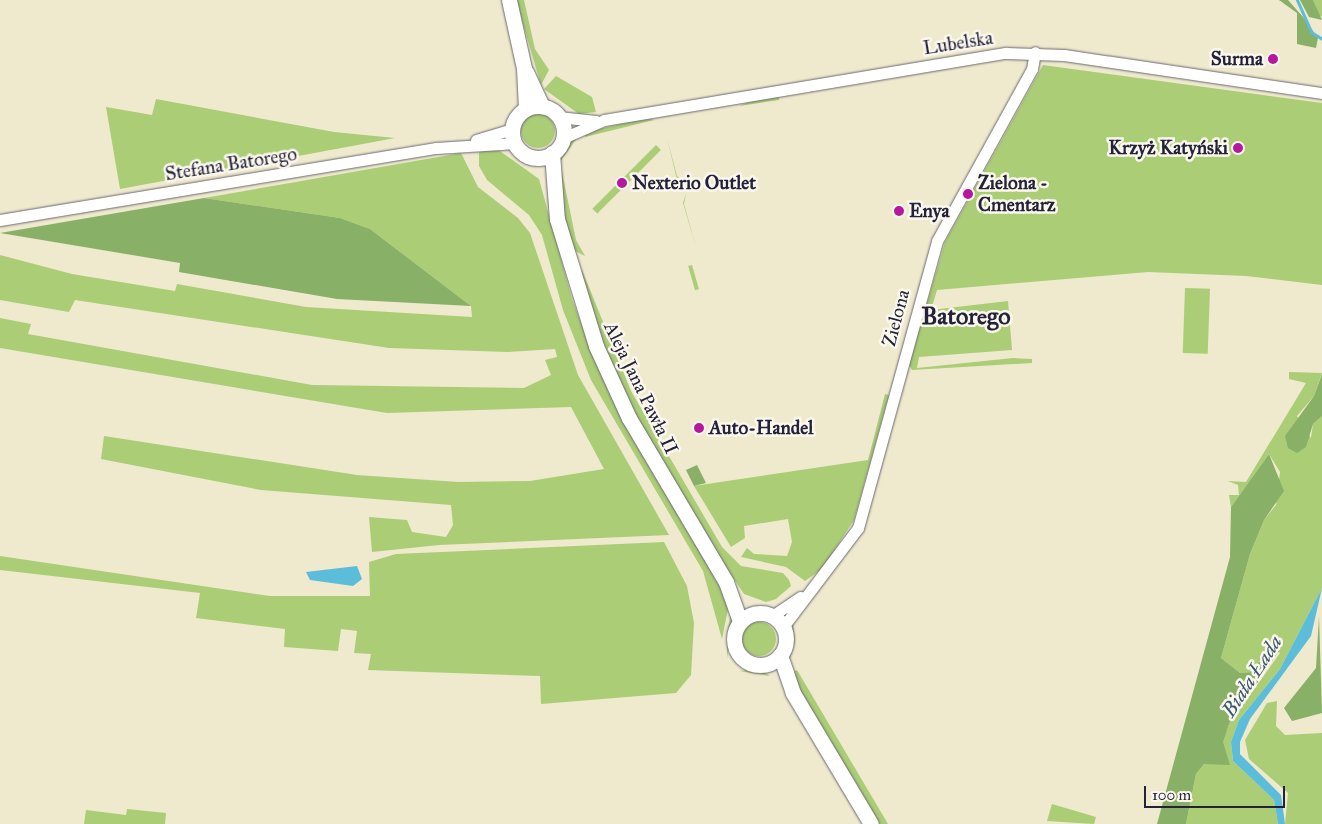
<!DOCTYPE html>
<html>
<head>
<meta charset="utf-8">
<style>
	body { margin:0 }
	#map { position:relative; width:1322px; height:824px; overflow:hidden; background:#efe9ce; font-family:"IM FELL Great Primer",serif }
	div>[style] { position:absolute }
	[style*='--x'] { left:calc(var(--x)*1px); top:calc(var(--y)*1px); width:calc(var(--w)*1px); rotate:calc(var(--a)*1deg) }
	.green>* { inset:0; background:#abcd76; transform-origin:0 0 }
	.round { border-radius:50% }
	.forest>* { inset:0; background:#88b067 }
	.water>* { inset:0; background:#5cbdda }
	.stream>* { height:3px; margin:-1.5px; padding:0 1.5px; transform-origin:1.5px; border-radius:1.5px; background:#5cbdda }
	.roads { filter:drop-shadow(0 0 1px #6a686e) drop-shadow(0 0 1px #6a686e) }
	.tertiary>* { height:11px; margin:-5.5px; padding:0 5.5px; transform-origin:5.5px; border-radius:5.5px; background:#fff }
	.primary>* { height:15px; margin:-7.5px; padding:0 7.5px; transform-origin:7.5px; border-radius:7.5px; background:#fff }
	.primary>.ring { margin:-7.5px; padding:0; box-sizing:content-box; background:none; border:15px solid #fff; border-radius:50% }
	.dots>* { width:14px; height:14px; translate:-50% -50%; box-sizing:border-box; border:2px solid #fbf7ec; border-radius:50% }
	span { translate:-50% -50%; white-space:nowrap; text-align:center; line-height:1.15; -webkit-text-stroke:5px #fbf7ec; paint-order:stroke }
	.street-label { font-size:19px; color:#22223b }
	.poi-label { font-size:19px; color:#22223b; font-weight:700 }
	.right { translate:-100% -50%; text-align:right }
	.left { translate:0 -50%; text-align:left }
	.water-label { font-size:20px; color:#365873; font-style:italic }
	.district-label { font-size:24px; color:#22223b; font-weight:700 }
	.scale { position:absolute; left:1144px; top:786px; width:141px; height:22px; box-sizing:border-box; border:2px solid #22223b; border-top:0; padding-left:6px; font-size:15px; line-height:18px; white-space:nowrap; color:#22223b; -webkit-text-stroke:4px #fbf7ec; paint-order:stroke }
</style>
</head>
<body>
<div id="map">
	<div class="green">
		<div style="clip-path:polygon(516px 0,524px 0,535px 49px,549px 70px,541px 85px)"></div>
		<div style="clip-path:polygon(1313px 0,1322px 0,1322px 17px,1319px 15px)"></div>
		<div style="clip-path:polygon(1043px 65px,1322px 103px,1322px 285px,1246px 276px,1148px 272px,937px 290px,931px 310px,1008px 301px,1012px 350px,919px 357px,917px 368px,1013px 358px,1032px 359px,1032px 363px,912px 370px,909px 365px,945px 242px)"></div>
		<div style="clip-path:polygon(556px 76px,592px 97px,596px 112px,579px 114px,544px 89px)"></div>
		<div style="clip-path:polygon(779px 95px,779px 100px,739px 106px,756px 99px)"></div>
		<div style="clip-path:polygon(156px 99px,334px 132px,395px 138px,120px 189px,106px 107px,152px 115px)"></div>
		<div class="round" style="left:521px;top:114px;width:34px;height:34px"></div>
		<div style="clip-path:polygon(648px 118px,654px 120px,585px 137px,585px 132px)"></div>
		<div style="clip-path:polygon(576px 135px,577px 138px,558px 165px,558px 154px)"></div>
		<div style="clip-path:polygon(667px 138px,677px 176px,686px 185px,677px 180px)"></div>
		<div style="left:656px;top:145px;width:7px;height:90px;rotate:45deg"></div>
		<div style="clip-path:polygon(497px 149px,539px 179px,572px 299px,594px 358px,729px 604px,722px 639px,703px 571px,591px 380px,563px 310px,542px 235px,529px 215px,487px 180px,479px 166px,479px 152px)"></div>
		<div style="clip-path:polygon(461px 153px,478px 187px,518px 218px,530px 233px,578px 375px,669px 535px,439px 545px,372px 552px,369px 517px,407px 520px,412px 532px,446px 537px,453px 525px,451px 505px,261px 490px,101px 459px,104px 436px,357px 475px,458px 482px,530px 481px,604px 469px,571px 407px,387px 413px,0 348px,0 318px,31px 324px,28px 334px,312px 385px,524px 388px,551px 375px,545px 360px,557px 357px,555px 349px,508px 352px,389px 348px,75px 300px,69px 312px,0 300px,0 255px,72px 274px,175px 291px,177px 284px,306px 307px,472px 317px,471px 306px,370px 229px,340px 218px,204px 198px)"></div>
		<div style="clip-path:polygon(562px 172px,576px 240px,585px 256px,569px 248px,556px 174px)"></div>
		<div style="clip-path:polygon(686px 194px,684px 204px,696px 247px,683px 203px)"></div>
		<div style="left:692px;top:265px;width:25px;height:4px;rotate:74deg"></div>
		<div style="clip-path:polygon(582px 270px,631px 391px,722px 547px,741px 566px,783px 573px,789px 580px,791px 586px,776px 599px,766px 602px,744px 594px,709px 542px,638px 421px,599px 338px,580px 276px)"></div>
		<div style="left:1185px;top:288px;width:25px;height:65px;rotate:2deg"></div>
		<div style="clip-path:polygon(1289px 372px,1322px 373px,1314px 396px,1297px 416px,1311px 438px,1313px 424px,1322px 416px,1322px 588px,1280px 669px,1239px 720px,1231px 742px,1233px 761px,1274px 800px,1278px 824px,1186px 824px,1196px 774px,1204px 764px,1213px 764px,1229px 724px,1280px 653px,1270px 643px,1254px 672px,1240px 673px,1221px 658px,1250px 554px,1264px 520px,1276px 505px,1280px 472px,1269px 454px,1231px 507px,1229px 495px,1239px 495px,1238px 485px,1228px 481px,1246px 482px,1306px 383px,1289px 379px)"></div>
		<div style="clip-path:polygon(885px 394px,889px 395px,854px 520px,822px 569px,805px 581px,786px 567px,741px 557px,747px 548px,754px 554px,787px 556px,792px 542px,788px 519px,744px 526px,745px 538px,731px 547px,694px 486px,868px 460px)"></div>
		<div style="clip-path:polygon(664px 542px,687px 586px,694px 623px,691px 675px,676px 693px,541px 704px,540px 676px,368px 670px,371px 654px,354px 653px,357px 631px,341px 629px,338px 651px,284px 647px,285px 629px,196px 618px,200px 593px,0 570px,0 556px,270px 596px,370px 596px,369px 562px,396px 554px)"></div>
		<div style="clip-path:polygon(731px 613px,733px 622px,727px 658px,727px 634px)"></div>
		<div style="clip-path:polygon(793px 620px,795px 642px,788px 665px,787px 657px)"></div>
		<div class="round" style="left:742px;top:622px;width:34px;height:34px"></div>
		<div style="clip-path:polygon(753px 669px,761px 670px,770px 676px,740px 671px)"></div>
		<div style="clip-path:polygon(797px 670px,888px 824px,879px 824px,816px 720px,791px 673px)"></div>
		<div style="clip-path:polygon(1277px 701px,1276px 726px,1285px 735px,1322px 733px,1322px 824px,1285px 824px,1288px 793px,1249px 759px,1245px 740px,1267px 703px)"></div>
		<div style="clip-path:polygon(1052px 804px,1096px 817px,1094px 824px,1047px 821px)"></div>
		<div style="clip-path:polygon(127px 809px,166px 813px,165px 824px,84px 824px,86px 810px,126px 815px)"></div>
	</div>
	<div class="forest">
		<div style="clip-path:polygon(1279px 0,1288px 0,1303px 17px,1318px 38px,1316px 48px,1297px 44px,1297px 13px)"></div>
		<div style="clip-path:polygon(1300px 0,1313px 0,1322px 20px,1309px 17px)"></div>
		<div style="clip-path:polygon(204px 198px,340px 218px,370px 229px,471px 306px,337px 299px,179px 272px,180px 263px,0 233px)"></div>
		<div style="clip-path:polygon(1322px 374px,1322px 416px,1313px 424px,1306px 447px,1297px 453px,1288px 448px,1285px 436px,1314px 396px)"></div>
		<div style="clip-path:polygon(1269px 454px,1284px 491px,1264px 520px,1250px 554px,1221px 658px,1240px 673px,1253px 672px,1270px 643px,1278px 639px,1284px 644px,1229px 724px,1223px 742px,1230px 765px,1204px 764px,1196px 774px,1186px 824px,1157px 824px,1230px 557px,1231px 507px)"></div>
		<div style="clip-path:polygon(697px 465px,706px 483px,694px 486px,686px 470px)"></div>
		<div style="clip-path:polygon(1319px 616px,1322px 713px,1292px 721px,1284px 708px,1316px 668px)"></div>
	</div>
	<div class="water">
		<div style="clip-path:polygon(357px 566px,362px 579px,353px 586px,310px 580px,306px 572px)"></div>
		<div style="clip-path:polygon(1322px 588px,1311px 636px,1250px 719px,1240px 742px,1240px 754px,1281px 795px,1285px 824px,1278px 824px,1274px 800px,1233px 761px,1231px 742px,1239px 720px,1280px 669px)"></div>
	</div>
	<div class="stream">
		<div style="--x:1297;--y:0;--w:35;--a:66"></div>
		<div style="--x:1311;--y:32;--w:13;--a:32"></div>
	</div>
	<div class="roads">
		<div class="tertiary">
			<div style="--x:558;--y:117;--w:38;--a:6"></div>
			<div style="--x:563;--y:138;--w:45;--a:-23.7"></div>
			<div style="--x:604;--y:120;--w:408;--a:-9.5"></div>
			<div style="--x:1006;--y:53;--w:58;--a:2"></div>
			<div style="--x:1064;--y:55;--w:261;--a:8.4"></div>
			<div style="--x:476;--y:140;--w:38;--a:-17"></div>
			<div style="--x:0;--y:220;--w:442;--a:-9.4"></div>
			<div style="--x:436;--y:148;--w:79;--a:-3.6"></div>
			<div style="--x:772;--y:616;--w:34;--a:-34"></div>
			<div style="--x:783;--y:627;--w:124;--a:-52.9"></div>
			<div style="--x:858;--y:528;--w:298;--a:-74.6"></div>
			<div style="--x:937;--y:241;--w:196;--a:-61.1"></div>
			<div style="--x:1032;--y:69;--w:17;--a:-80"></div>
		</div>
		<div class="primary">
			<div style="--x:509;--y:0;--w:70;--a:77.6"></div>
			<div style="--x:524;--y:68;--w:41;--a:87.2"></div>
			<div style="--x:526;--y:72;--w:38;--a:65"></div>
			<div class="ring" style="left:512px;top:106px;width:37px;height:37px"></div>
			<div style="--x:552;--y:153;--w:66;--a:85.7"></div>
			<div style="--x:557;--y:219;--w:133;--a:72.9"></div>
			<div style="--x:596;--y:346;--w:79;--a:65.4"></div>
			<div style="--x:629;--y:418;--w:191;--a:59.4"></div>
			<div style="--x:726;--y:582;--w:41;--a:70.3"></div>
			<div class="ring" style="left:734px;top:613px;width:37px;height:37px"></div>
			<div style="--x:780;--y:655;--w:40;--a:71.1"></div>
			<div style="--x:793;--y:693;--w:152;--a:59.2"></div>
		</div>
	</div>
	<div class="dots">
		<div style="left:1273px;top:59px;background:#b5179e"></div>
		<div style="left:1238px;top:148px;background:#b5179e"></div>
		<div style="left:622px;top:183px;background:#b5179e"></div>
		<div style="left:968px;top:194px;background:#b5179e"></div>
		<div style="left:899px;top:211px;background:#b5179e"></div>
		<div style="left:699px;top:428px;background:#b5179e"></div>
	</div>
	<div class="street-label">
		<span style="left:958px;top:43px;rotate:-9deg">Lubelska</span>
		<span style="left:231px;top:164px;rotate:-9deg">Stefana Batorego</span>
		<span style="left:896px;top:318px;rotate:-75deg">Zielona</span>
		<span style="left:641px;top:388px;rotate:64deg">Aleja Jana Pawła II</span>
	</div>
	<div class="poi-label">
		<span class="right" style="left:1263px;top:59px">Surma</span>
		<span class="right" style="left:1228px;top:148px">Krzyż Katyński</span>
		<span class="left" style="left:632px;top:183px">Nexterio Outlet</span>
		<span class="left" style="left:978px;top:194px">Zielona -<br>Cmentarz</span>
		<span class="left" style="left:909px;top:211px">Enya</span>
		<span class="left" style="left:709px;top:428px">Auto-Handel</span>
	</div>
	<div class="water-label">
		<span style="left:1252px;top:676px;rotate:-57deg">Biała Łada</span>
	</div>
	<div class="district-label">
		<span style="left:966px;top:317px">Batorego</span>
	</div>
	<div class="scale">100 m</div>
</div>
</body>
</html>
